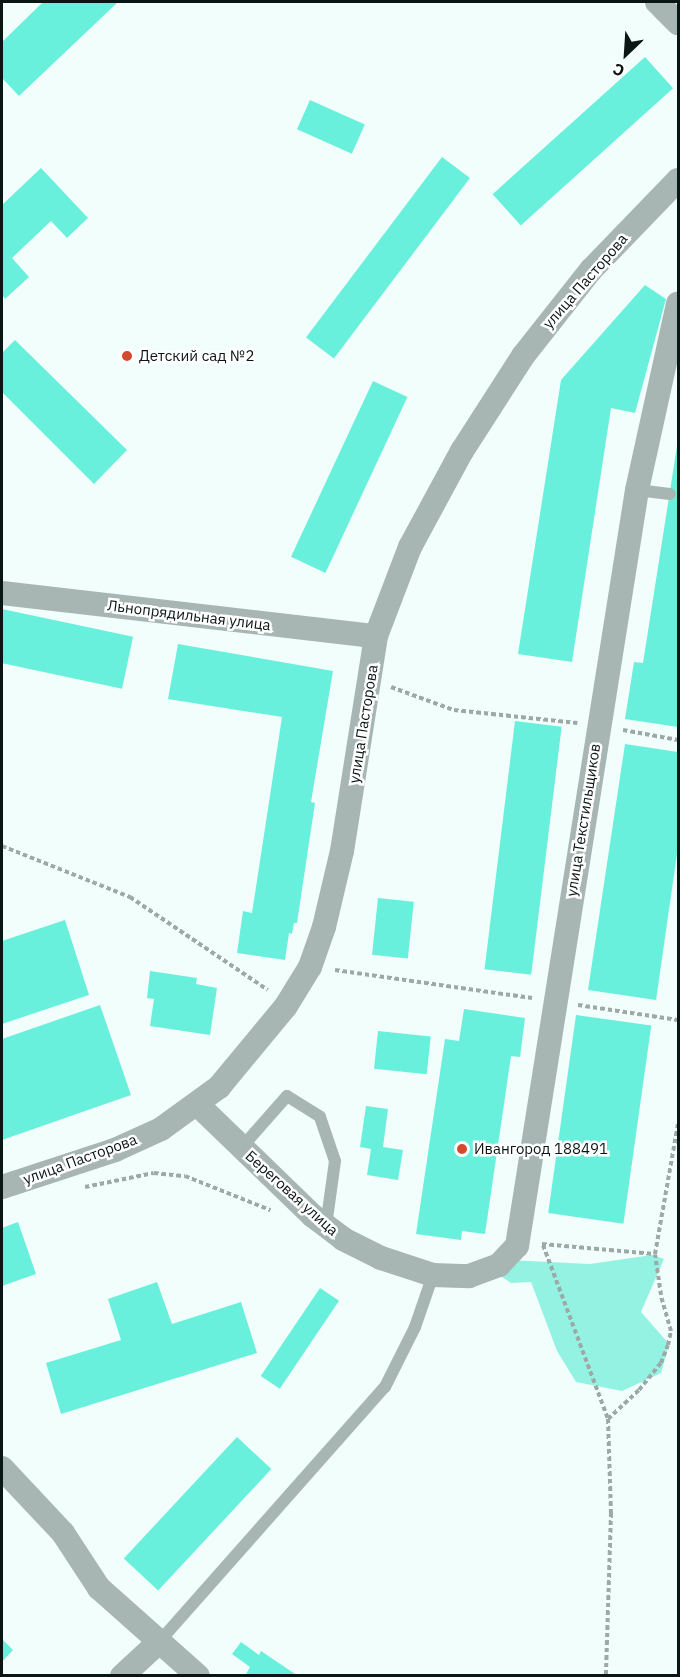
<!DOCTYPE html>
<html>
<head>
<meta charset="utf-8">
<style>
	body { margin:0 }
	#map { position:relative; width:680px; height:1677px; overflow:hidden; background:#f1fefb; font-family:"IBM Plex Sans",sans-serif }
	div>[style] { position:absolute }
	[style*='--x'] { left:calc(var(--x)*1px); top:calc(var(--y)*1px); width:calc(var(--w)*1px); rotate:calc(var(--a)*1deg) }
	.green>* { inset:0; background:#94f2e3 }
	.building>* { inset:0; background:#69f0dd; transform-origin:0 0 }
	.path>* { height:4px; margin-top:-2px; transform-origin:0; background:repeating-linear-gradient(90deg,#9ca9a6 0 4.5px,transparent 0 7.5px) }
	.lane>* { height:12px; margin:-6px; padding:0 6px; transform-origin:6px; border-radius:6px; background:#a8b6b3 }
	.street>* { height:24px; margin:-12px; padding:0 12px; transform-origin:12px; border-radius:12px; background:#a8b6b3 }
	.dots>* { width:16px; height:16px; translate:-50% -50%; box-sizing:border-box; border:3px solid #fff; border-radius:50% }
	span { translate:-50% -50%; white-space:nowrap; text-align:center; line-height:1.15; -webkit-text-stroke:5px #fff; paint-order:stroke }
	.street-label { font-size:15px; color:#0a1614 }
	.poi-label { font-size:15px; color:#0a1614 }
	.left { translate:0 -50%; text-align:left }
	.frame { position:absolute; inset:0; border:3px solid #0a1614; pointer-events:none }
	.north { position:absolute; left:596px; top:24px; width:60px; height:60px; -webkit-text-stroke:4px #fff; paint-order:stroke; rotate:205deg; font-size:16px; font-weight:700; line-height:24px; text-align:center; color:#0a1614 }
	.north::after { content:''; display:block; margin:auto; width:21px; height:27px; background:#0a1614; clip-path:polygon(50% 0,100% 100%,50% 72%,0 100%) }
</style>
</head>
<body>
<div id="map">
	<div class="green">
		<div style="clip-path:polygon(652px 1255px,664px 1259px,641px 1312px,669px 1344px,661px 1373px,622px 1391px,576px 1382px,557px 1351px,531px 1282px,511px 1283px,495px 1272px,506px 1260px,590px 1264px)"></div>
	</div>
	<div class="building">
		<div style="clip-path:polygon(43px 2px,118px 2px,19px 96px,2px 78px,2px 42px)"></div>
		<div style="left:645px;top:57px;width:42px;height:205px;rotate:48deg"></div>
		<div style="left:310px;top:100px;width:60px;height:32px;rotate:24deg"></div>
		<div style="left:442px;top:157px;width:35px;height:226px;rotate:37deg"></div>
		<div style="clip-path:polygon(41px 168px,88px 218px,67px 238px,51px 221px,12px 258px,29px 277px,5px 299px,2px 294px,2px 205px)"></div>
		<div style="clip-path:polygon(645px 285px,666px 299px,635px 413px,611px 408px,572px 662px,518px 654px,561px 380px)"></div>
		<div style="clip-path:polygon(15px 340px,127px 450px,94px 484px,2px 392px,2px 353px)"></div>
		<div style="left:373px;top:381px;width:38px;height:194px;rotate:25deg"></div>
		<div style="clip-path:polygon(677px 446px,678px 446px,678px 727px,625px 719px,634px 662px,643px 663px)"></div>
		<div style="left:2px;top:609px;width:134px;height:53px;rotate:12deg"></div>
		<div style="clip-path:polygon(178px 644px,333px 671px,311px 802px,315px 803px,297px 923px,294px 923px,292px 934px,289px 933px,285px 960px,237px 953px,243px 911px,252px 913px,282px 717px,168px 699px)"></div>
		<div style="left:515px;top:721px;width:47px;height:250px;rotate:7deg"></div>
		<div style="clip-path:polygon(625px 744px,678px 752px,678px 847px,656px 1000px,588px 990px)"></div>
		<div style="left:378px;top:898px;width:36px;height:57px;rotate:6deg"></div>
		<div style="clip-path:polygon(65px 920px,89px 995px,2px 1024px,2px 941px)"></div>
		<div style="clip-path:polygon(150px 971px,197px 978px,196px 984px,217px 988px,210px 1035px,150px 1026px,154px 999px,147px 998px)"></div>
		<div style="clip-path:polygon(100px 1005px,131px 1095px,2px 1140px,2px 1039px)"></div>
		<div style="clip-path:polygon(464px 1009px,525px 1018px,520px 1057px,511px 1056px,485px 1234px,462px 1231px,461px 1240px,416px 1234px,445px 1039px,459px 1041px)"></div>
		<div style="left:576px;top:1015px;width:76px;height:200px;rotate:8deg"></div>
		<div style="left:378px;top:1031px;width:53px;height:38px;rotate:6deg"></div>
		<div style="clip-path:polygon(366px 1106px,388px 1109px,383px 1147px,403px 1150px,398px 1180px,367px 1175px,371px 1149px,360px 1147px)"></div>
		<div style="clip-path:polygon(18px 1222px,36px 1274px,2px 1286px,2px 1228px)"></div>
		<div style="clip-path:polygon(157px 1282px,172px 1324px,241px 1302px,257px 1353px,61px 1414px,46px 1363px,121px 1340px,108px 1299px)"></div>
		<div style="left:320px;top:1288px;width:23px;height:106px;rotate:34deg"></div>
		<div style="left:237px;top:1437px;width:47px;height:166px;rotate:43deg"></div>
		<div style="clip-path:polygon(2px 1639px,13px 1650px,2px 1662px)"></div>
		<div style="clip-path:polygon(241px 1642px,259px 1655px,261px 1651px,298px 1676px,245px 1676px,250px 1667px,232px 1654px)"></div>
	</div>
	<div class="path">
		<div style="--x:391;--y:687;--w:67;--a:20.1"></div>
		<div style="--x:454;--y:710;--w:124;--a:6"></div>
		<div style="--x:623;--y:730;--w:56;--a:10.3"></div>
		<div style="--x:2;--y:846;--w:138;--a:21.7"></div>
		<div style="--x:130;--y:897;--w:166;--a:34"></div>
		<div style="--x:335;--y:970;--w:199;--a:8.1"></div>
		<div style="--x:578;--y:1005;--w:101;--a:8.5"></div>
		<div style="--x:85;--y:1187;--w:70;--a:-11.5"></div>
		<div style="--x:154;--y:1173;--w:31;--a:6"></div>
		<div style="--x:185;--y:1176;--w:92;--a:21.8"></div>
		<div style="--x:542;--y:1244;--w:113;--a:5.1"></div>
		<div style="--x:655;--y:1254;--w:132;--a:-80"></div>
		<div style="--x:543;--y:1245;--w:186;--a:69.5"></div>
		<div style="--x:608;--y:1419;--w:94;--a:88.2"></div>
		<div style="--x:611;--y:1513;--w:163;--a:91.8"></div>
		<div style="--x:608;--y:1419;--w:42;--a:-43.1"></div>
		<div style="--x:639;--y:1390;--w:35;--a:-51"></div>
		<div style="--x:661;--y:1363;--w:19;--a:-69"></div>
		<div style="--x:668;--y:1345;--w:14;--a:-78"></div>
		<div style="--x:671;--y:1331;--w:37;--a:-106"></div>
		<div style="--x:661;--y:1295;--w:41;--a:-98.3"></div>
	</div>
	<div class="lane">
		<div style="--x:637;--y:490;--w:33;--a:7"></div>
		<div style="--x:242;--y:1147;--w:68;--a:-48.6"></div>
		<div style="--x:287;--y:1096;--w:39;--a:32"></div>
		<div style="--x:320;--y:1117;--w:46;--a:71.2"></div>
		<div style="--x:335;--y:1161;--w:66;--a:97.9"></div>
		<div style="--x:159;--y:1642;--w:341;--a:-48.5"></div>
		<div style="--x:385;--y:1387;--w:67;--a:-63.4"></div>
		<div style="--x:415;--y:1327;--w:55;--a:-70.9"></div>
	</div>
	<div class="street">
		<div style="--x:657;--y:2;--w:30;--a:45"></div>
		<div style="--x:2;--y:593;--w:376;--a:6.6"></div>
		<div style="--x:197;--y:1104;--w:161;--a:44"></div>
		<div style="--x:313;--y:1216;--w:38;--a:37"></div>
		<div style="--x:343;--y:1239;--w:42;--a:26.6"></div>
		<div style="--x:381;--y:1258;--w:55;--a:18.1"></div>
		<div style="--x:433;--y:1275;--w:36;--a:2"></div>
		<div style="--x:469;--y:1276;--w:32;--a:-20"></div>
		<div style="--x:499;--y:1265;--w:26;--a:-47"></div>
		<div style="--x:517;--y:1246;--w:765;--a:-80.98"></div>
		<div style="--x:637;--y:490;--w:191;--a:-77.6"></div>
		<div style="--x:2;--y:1187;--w:119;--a:-18.1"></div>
		<div style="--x:115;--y:1150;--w:51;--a:-24.5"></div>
		<div style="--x:161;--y:1129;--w:72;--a:-35.9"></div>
		<div style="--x:219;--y:1087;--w:105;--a:-50.4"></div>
		<div style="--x:286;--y:1006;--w:46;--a:-58.4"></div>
		<div style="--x:310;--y:967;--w:42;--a:-70.7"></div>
		<div style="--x:324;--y:927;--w:78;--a:-76.7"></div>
		<div style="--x:342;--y:851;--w:218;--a:-81"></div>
		<div style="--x:376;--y:636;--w:95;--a:-69.1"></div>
		<div style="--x:410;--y:547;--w:109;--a:-61.6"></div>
		<div style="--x:462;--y:451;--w:113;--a:-57.3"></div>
		<div style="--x:523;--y:356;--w:110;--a:-51.7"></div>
		<div style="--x:591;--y:270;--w:125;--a:-46"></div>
		<div style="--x:2;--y:1468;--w:89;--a:46.8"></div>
		<div style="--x:63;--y:1533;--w:66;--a:56.8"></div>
		<div style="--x:99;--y:1588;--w:132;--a:41.6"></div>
		<div style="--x:122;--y:1676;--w:50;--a:-42.6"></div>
	</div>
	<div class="dots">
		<div style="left:127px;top:356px;background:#d5492f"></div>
		<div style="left:462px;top:1149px;background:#d5492f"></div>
	</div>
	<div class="street-label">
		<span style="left:585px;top:281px;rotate:-49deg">улица Пасторова</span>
		<span style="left:189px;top:615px;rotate:7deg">Льнопрядильная улица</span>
		<span style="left:363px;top:724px;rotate:-81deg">улица Пасторова</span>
		<span style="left:583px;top:820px;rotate:-81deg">улица Текстильщиков</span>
		<span style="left:80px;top:1159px;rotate:-20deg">улица Пасторова</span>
		<span style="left:292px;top:1193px;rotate:42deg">Береговая улица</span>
	</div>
	<div class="poi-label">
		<span class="left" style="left:139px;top:356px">Детский сад №2</span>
		<span class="left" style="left:474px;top:1149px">Ивангород 188491</span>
	</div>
	<div class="frame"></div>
	<div class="north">С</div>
</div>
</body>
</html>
